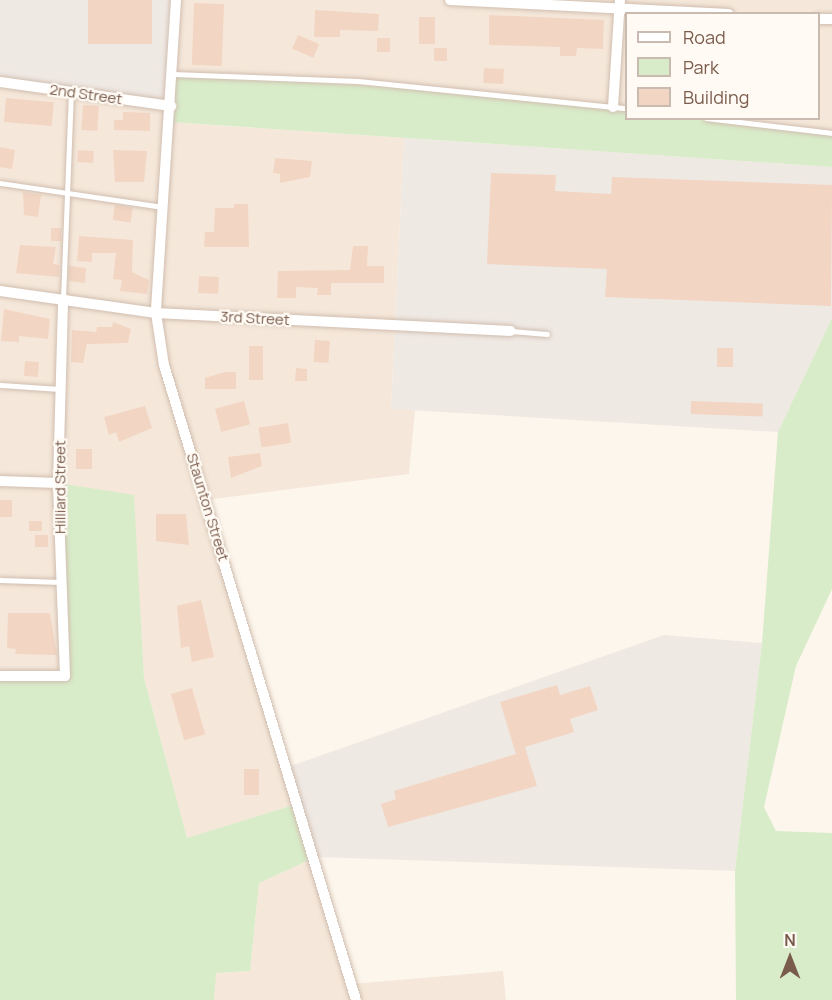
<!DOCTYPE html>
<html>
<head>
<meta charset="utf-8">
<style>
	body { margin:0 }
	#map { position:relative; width:832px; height:1000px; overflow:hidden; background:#fdf6ec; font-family:Manrope,sans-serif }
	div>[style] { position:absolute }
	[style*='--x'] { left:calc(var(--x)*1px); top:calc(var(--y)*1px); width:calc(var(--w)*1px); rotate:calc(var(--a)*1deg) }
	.residential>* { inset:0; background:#f5e8da }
	.industrial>* { inset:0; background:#efe9e4 }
	.green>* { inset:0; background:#d8ecc9 }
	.building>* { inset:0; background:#f3d5c3; transform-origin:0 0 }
	.roads { filter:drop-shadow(0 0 2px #d1beb0) drop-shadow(0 0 2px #d1beb0) }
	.lane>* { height:5px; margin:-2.5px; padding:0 2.5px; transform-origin:2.5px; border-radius:2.5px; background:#fff }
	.street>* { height:10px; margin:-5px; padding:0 5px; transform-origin:5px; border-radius:5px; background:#fff }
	span { translate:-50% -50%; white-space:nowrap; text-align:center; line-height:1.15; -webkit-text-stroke:4.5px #fffaf3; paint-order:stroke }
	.street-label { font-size:15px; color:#7a5c4d }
	.legend { position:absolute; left:625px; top:12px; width:195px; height:108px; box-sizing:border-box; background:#fffaf3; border:2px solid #cabbb1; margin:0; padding:8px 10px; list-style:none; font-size:18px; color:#7a5c4d }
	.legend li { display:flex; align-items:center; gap:12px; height:30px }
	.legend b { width:30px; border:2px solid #cabbb1 }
	.north { position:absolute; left:760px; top:928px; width:60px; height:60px; -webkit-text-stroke:4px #fffaf3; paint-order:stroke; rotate:0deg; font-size:16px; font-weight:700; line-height:24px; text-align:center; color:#7a5c4d }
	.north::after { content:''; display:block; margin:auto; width:21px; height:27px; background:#7a5c4d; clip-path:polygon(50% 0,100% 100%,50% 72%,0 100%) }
</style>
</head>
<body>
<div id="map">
	<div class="residential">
		<div style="clip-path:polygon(176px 0,832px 0,832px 133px,706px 119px,818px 118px,818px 14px,626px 14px,626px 108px,535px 96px,173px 74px)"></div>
		<div style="clip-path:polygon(0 82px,171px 106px,170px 122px,404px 138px,391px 408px,415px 410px,409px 474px,206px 500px,300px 803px,187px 839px,144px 678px,133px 495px,65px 676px,0 676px)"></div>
		<div style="clip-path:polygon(316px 857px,352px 984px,503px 971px,506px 1000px,214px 1000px,215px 973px,250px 971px,259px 883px)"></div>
	</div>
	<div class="industrial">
		<div style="clip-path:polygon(0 0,176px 0,171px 106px,0 82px)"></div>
		<div style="clip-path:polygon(404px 138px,832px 167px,832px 318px,778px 432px,391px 409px)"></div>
		<div style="clip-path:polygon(664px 635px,762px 643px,735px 871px,316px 857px,288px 767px)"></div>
	</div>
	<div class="green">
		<div style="clip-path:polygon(173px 74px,535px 96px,626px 108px,626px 118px,706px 119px,832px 133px,832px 167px,170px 122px)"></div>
		<div style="clip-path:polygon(832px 318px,832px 589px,796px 666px,764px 807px,776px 831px,832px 833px,832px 1000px,736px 1000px,735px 871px,762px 643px,778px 432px)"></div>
		<div style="clip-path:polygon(58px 483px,134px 495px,144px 678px,187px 838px,300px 803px,316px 857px,259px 883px,250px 971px,216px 973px,214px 1000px,0 1000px,0 676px,65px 676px)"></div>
	</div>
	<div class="building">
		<div style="left:88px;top:0;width:64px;height:44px"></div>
		<div style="left:194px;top:3px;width:30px;height:62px;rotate:2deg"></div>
		<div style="clip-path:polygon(315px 10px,379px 14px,378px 31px,340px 30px,340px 37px,314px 37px)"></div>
		<div style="clip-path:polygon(489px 15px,604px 20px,603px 49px,577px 48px,576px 56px,560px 56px,560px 47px,489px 45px)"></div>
		<div style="left:419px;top:17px;width:16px;height:27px"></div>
		<div style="left:298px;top:35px;width:23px;height:15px;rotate:23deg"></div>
		<div style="left:377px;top:38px;width:13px;height:14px"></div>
		<div style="left:434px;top:48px;width:13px;height:13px"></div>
		<div style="left:484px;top:68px;width:20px;height:15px;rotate:3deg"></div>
		<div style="left:6px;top:98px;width:48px;height:24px;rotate:5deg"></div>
		<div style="left:83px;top:105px;width:16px;height:25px;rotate:4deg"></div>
		<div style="clip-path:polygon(123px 112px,150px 113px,150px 131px,114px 130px,114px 120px,123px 120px)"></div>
		<div style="clip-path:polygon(0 147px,15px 150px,12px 169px,0 167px)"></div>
		<div style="left:78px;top:150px;width:16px;height:12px;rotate:4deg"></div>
		<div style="clip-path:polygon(113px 150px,147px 151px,144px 182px,115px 182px)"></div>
		<div style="clip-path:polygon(275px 158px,312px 161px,310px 177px,280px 183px,280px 174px,273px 173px)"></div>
		<div style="clip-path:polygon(491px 173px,556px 175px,555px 191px,611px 194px,612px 177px,832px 185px,831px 306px,605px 297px,607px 269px,487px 264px)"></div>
		<div style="clip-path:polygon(23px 192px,41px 195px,38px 217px,24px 215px)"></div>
		<div style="clip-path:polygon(234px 204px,248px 204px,249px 247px,204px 247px,205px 232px,214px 232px,215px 208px,234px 208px)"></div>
		<div style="left:115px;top:205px;width:18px;height:15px;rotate:9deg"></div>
		<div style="left:51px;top:228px;width:10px;height:13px"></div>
		<div style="clip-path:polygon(79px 236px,133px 240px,132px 272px,149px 280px,147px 294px,120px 291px,122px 280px,113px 279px,116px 253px,92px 253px,92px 262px,77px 261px)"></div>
		<div style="clip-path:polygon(20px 245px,56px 247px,53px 264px,59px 265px,59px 277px,16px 273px)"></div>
		<div style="clip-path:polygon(353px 246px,368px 246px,367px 266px,384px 266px,384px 283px,331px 283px,331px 295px,317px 295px,318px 288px,296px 287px,296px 298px,277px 298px,278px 271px,350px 270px)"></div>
		<div style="clip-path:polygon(69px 266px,86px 268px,85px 283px,69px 281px)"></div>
		<div style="left:199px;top:276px;width:20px;height:17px;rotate:3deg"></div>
		<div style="clip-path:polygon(4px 309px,50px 319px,48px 339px,19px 336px,19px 342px,1px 341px)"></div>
		<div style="clip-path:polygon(113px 322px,131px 329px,128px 343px,87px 344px,83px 363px,71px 362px,72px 330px,96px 332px,97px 327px,112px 327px)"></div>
		<div style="left:315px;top:340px;width:15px;height:22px;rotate:4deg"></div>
		<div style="left:249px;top:346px;width:14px;height:34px"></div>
		<div style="left:717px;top:348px;width:16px;height:19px"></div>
		<div style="left:25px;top:361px;width:14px;height:15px;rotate:4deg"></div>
		<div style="clip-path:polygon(296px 368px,307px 369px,307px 381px,295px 381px)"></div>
		<div style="clip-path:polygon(225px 372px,236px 372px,236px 389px,205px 389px,205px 378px)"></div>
		<div style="left:244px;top:401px;width:24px;height:30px;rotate:75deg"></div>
		<div style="left:691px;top:401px;width:72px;height:13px;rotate:2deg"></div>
		<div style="clip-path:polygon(145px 406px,152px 428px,119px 442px,116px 432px,109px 435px,104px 417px)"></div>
		<div style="left:288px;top:423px;width:20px;height:30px;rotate:81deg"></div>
		<div style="left:76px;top:449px;width:16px;height:20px"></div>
		<div style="clip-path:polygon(260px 453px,262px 466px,231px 478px,228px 457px)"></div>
		<div style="left:0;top:500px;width:12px;height:17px"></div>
		<div style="clip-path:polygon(156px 514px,186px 514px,189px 545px,156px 541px)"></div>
		<div style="left:29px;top:521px;width:13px;height:10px"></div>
		<div style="left:35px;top:535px;width:13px;height:12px"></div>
		<div style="clip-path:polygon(201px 600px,214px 657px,192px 662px,189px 646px,181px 648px,177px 606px)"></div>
		<div style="clip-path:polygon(8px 613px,50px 613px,57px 655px,15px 654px,16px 649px,7px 648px)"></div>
		<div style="clip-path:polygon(557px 685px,560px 695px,590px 686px,598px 710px,570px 719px,574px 732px,525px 747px,537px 786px,388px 827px,381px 804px,396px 799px,394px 791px,516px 754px,500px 702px)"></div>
		<div style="left:192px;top:688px;width:48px;height:22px;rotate:74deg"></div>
		<div style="left:244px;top:769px;width:15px;height:26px"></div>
	</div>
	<div class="roads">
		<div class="lane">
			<div style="--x:173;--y:74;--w:185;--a:2.2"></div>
			<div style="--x:358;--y:81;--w:269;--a:5.8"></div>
			<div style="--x:706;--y:118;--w:127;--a:6.8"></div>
			<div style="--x:0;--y:183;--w:164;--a:8.4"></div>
			<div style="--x:63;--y:299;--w:206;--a:-87.8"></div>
			<div style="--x:511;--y:331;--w:36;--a:5"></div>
			<div style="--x:0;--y:385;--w:61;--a:3.8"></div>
			<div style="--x:0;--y:580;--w:61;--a:1.9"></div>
		</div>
		<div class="street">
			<div style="--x:176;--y:0;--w:314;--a:93.7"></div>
			<div style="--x:156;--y:313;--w:53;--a:81.3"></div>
			<div style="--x:164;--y:365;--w:663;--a:73.18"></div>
			<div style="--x:450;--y:0;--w:279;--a:2.9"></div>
			<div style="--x:818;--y:19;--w:14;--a:0"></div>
			<div style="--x:0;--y:82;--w:173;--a:8"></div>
			<div style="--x:613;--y:107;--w:107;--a:-86.3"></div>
			<div style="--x:0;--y:291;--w:158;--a:8"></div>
			<div style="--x:156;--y:313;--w:355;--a:2.9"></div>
			<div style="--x:0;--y:481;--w:58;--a:2"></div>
			<div style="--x:0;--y:676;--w:65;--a:0"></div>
			<div style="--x:65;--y:676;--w:193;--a:-92.1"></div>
			<div style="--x:58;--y:483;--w:184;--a:-88.4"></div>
		</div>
	</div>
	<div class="street-label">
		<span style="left:86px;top:94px;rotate:8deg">2nd Street</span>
		<span style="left:255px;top:318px;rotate:3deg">3rd Street</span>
		<span style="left:60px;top:487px;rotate:-90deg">Hilliard Street</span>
		<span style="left:208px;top:507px;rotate:73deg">Staunton Street</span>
	</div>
	<ul class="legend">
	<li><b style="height:8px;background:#fff"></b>Road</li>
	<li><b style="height:16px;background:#d8ecc9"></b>Park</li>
	<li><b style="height:16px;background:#f3d5c3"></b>Building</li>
	</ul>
	<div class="north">N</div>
</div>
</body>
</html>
